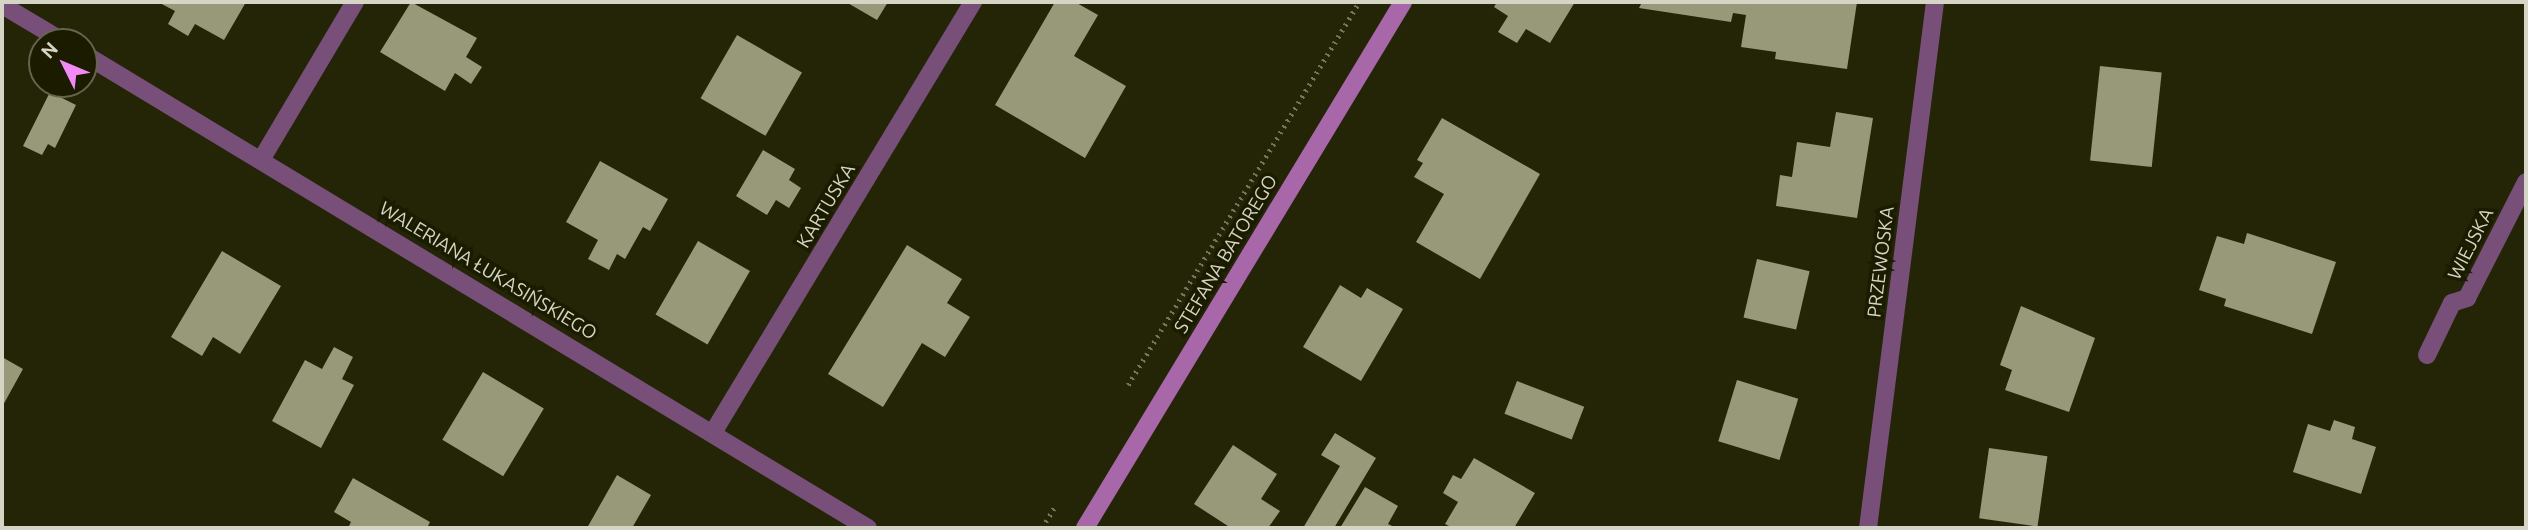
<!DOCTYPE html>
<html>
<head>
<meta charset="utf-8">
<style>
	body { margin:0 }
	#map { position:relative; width:2528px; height:530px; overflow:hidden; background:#242507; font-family:Ubuntu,sans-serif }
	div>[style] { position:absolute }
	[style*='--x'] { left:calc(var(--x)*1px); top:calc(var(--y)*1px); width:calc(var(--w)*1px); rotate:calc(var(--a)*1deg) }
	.building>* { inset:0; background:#989979; transform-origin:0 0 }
	.path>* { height:4.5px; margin-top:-2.25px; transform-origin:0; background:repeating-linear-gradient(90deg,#74755d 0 2px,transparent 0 7px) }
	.street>* { height:18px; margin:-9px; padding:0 9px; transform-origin:9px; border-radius:9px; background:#774f78 }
	.secondary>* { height:18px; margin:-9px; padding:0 9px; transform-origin:9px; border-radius:9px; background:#a767a9 }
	span { translate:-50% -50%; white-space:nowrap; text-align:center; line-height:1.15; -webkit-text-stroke:7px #1b1b00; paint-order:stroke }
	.street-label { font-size:19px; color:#d4d5c4 }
	.frame { position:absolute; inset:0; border:4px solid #d4d5c4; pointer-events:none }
	.north { position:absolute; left:28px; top:28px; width:70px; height:70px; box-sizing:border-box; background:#1b1b00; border:2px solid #65654e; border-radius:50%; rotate:313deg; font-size:19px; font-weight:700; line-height:28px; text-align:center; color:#d4d5c4 }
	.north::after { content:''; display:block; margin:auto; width:24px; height:32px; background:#f18af4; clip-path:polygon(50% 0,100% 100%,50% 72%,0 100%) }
</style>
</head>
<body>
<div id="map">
	<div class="building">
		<div style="clip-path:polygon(158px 2px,246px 2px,224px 40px,195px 24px,188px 36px,168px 24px,175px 11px)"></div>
		<div style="clip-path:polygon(411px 2px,477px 38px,466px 57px,482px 67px,471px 84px,455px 73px,445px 91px,380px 52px)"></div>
		<div style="clip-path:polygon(846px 2px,888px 2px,877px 20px)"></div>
		<div style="clip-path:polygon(1055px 2px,1075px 2px,1098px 15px,1074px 56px,1126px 86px,1085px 158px,995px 105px)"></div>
		<div style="clip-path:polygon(1497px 2px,1575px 2px,1550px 43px,1526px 29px,1517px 43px,1498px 32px,1508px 16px,1494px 7px)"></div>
		<div style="clip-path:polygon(1642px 2px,1857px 2px,1847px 69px,1775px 59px,1776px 52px,1741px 47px,1746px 15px,1733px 13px,1731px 22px,1639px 8px)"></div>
		<div style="left:737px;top:35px;width:75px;height:73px;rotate:30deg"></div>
		<div style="left:2100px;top:66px;width:62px;height:95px;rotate:6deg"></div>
		<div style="clip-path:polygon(50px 92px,76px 105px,55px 148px,48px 144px,42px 155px,23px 146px)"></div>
		<div style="clip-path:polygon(1836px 112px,1873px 118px,1857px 218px,1776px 206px,1780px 175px,1792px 177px,1797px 142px,1830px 147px)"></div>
		<div style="clip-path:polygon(1442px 118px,1540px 174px,1480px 279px,1416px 242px,1444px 194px,1414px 177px,1423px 163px,1417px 160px)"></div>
		<div style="clip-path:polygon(763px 150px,795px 169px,789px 180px,801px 188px,789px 208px,776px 200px,767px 215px,736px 196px)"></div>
		<div style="clip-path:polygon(600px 161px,668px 199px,650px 231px,643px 227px,625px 259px,617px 254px,609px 270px,588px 259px,598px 240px,566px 222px)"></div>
		<div style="clip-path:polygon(2247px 233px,2336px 262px,2312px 334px,2224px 306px,2226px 299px,2199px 290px,2217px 236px,2244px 244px)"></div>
		<div style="left:698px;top:241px;width:60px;height:85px;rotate:30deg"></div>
		<div style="clip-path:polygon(907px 245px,962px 279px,947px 303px,970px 317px,945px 357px,922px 343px,883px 407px,828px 374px)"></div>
		<div style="clip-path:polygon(222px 251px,281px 286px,240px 354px,213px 337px,202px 356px,171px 337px)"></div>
		<div style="left:1757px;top:259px;width:54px;height:60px;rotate:13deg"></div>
		<div style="clip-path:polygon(1340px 285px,1361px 298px,1367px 288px,1403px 309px,1361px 381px,1303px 347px)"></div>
		<div style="clip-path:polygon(2021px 306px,2095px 338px,2069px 412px,2005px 390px,2012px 370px,2000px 365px)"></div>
		<div style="clip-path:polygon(334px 347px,353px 357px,342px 379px,354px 385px,321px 448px,272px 421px,305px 360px,322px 369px)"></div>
		<div style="clip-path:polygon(2px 357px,23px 369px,2px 407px)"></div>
		<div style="left:483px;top:372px;width:71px;height:79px;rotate:31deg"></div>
		<div style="left:1737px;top:380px;width:64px;height:64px;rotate:17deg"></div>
		<div style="left:1517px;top:381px;width:72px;height:35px;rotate:21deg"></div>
		<div style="clip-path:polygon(2334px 420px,2355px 427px,2352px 439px,2376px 447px,2361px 494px,2293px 472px,2308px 424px,2330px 431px)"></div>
		<div style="clip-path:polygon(1335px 433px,1376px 458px,1334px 528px,1303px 528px,1340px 466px,1321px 455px)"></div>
		<div style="clip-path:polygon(1233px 445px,1277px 474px,1261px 499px,1280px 511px,1268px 528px,1231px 528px,1194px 504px)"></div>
		<div style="left:1989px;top:448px;width:59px;height:71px;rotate:8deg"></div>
		<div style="clip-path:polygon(1474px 458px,1535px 493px,1514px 528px,1453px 528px,1445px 524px,1458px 502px,1443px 493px,1453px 475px,1461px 479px)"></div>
		<div style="clip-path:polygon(617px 475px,651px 495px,632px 528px,587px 528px)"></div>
		<div style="clip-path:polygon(353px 478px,430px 522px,427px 528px,348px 528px,351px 522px,334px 512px)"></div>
		<div style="clip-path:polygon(1365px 487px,1398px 506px,1388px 524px,1396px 528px,1340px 528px)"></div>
	</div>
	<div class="path">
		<div style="--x:1128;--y:385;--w:447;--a:-58.9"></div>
		<div style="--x:1042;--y:528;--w:26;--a:-59"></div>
	</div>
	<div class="street">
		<div style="--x:2;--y:5;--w:72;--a:30.8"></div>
		<div style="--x:84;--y:54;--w:916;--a:31.16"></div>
		<div style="--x:261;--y:160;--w:184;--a:-59.3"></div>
		<div style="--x:2427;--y:355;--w:58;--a:-64.3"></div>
		<div style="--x:2452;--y:303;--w:16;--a:-18"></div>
		<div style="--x:2467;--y:298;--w:130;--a:-63"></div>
		<div style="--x:714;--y:431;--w:501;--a:-58.88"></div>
		<div style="--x:1868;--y:528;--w:530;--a:-82.74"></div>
	</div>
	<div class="secondary">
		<div style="--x:1085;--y:528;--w:615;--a:-58.84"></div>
	</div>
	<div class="street-label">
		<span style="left:826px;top:206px;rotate:-59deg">KARTUSKA</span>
		<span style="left:2471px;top:244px;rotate:-63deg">WIEJSKA</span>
		<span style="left:1226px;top:254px;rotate:-59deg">STEFANA BATOREGO</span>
		<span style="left:1881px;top:262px;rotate:-83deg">PRZEWOSKA</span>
		<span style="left:488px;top:271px;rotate:31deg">WALERIANA ŁUKASIŃSKIEGO</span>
	</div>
	<div class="frame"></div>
	<div class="north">N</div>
</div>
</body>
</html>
